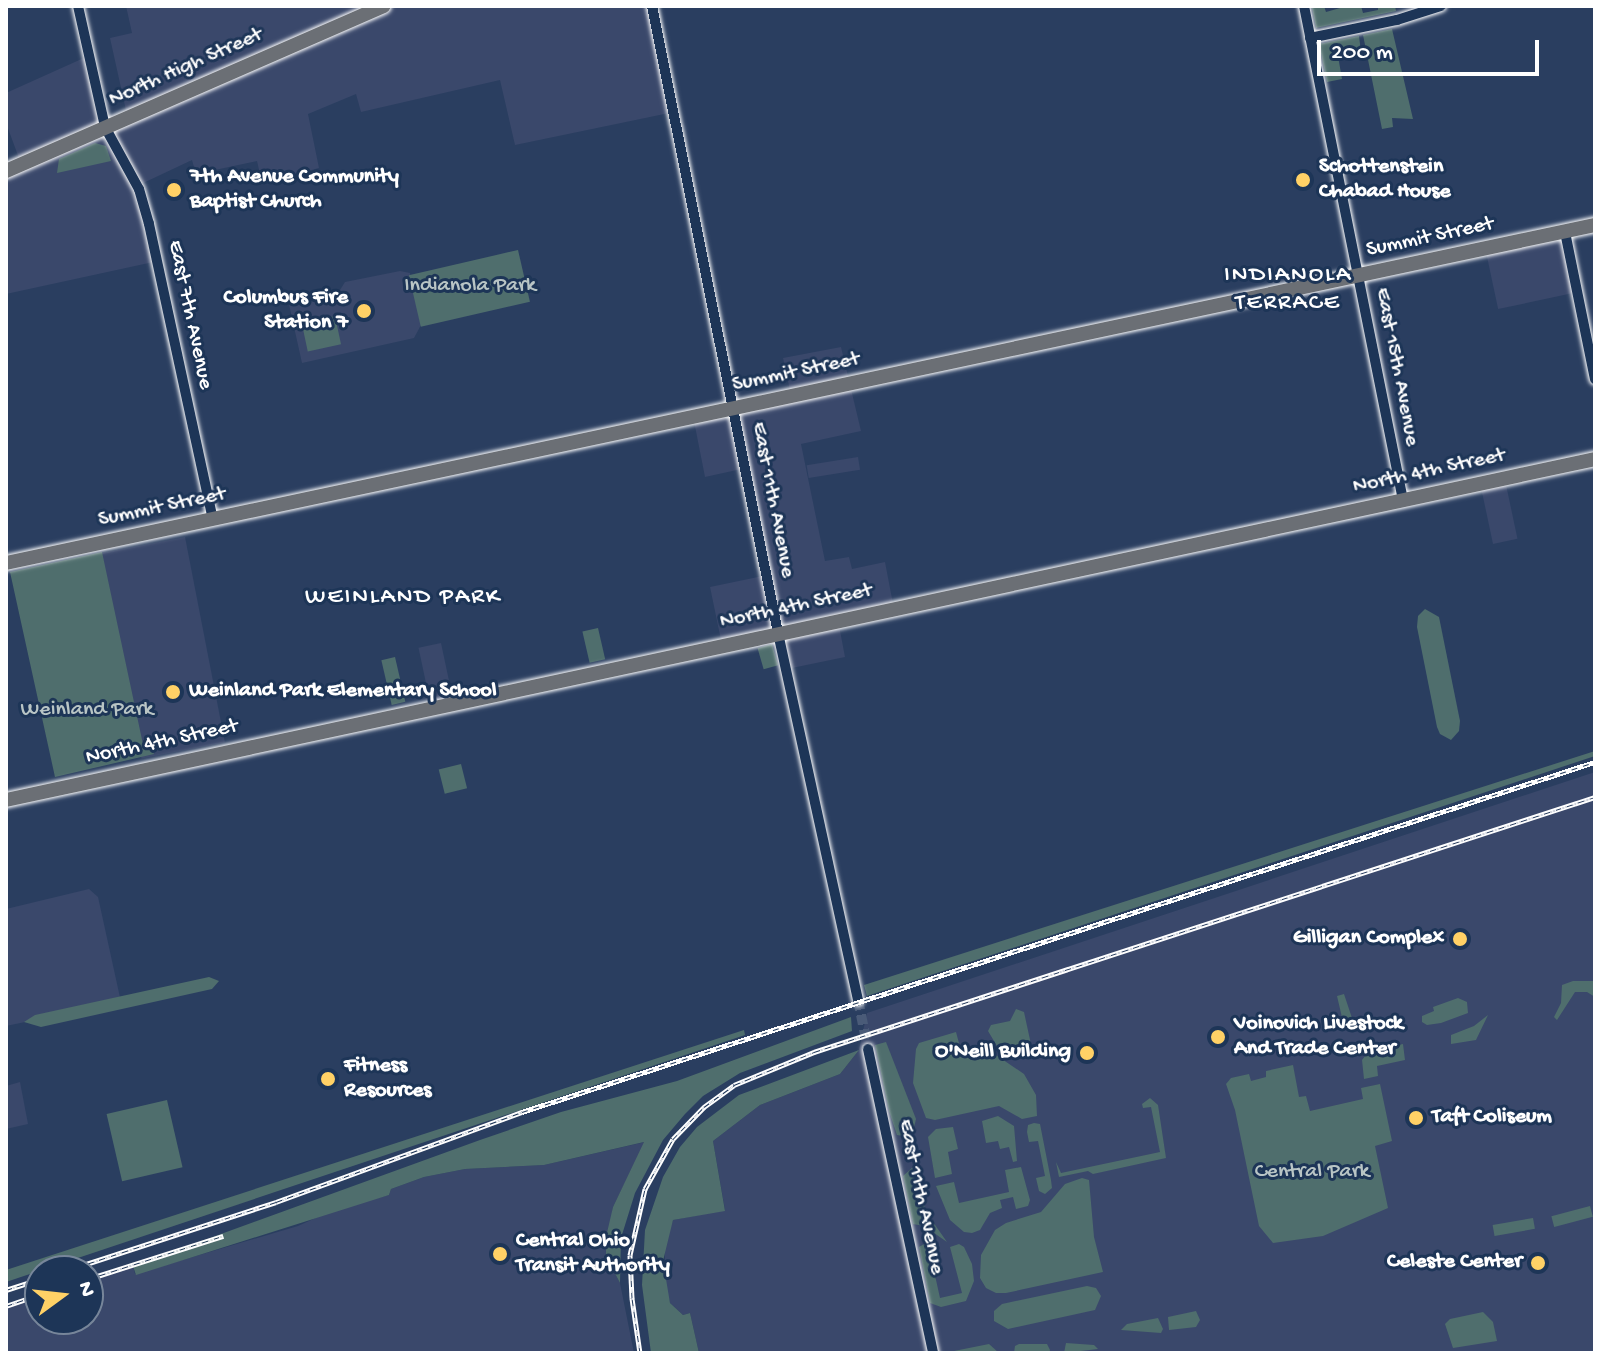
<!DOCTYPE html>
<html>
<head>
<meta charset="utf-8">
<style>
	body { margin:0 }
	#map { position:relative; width:1601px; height:1359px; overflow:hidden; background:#2a3e60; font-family:"Gochi Hand",sans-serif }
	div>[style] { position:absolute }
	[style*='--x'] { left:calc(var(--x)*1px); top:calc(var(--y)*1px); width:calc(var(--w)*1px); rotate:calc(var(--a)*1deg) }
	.built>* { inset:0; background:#3a486b; transform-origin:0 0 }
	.green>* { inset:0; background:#4f6e6d; transform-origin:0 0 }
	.minor-tunnel>* { height:10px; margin-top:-5px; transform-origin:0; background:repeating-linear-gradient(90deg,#4a5b78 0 10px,transparent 0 15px) }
	.roads { filter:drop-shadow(0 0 2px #fff) drop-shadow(0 0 2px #fff) }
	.minor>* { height:10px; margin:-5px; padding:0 5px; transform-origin:5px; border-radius:5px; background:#1d3557 }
	.major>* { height:14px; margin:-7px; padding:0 7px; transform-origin:7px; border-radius:7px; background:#6b6f75 }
	.rail>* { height:5px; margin-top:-2.5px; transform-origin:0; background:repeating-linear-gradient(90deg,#1d3557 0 6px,#fff 0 12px); box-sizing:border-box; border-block:2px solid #fff }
	.dots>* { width:22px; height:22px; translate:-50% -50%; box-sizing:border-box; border:4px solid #1d3557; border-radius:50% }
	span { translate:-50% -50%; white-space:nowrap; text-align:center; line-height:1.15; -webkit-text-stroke:6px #1d3557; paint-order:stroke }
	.street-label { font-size:22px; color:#fff }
	.poi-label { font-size:22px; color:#fff; font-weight:700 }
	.left { translate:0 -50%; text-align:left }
	.right { translate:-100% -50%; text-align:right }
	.park-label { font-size:22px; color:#b9c5c5 }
	.neighbourhood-label { font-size:24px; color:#fff; letter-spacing:2px }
	.frame { position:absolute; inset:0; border:8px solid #fff; pointer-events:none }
	.north { position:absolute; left:24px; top:1255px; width:80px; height:80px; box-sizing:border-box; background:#1d3557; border:2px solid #77869a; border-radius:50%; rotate:75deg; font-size:22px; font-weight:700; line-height:32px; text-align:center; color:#fff }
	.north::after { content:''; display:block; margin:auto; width:28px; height:36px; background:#ffd166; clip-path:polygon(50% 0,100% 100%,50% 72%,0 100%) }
	.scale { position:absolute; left:1317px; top:40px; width:222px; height:36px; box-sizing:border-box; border:4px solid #fff; border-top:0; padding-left:10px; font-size:24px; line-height:28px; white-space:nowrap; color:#fff; -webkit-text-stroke:6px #1d3557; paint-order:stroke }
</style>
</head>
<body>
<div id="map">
	<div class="built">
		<div style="clip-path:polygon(126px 6px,652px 6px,674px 112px,515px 145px,500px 80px,361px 112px,356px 94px,308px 114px,319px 168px,262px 183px,257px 161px,196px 174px,192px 160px,139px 185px,158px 261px,6px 294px,6px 170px,20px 161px,6px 123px,6px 93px,86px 57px,101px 126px,127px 115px,110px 38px,132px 33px)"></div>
		<div style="left:1567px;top:229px;width:64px;height:84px;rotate:78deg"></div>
		<div style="clip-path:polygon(400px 271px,410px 273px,421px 325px,414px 338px,302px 363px,288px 300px,340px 290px,345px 282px)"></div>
		<div style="clip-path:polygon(841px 347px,861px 431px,801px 444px,825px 561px,849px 557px,852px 569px,885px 562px,894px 609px,838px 620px,845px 657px,787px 669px,780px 634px,722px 645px,710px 587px,767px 575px,746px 468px,705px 477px,693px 416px,791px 395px,783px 358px)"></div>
		<div style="left:858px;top:457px;width:13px;height:52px;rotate:81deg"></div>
		<div style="left:1505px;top:480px;width:60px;height:25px;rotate:78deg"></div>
		<div style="left:185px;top:537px;width:209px;height:85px;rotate:79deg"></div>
		<div style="left:441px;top:643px;width:61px;height:23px;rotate:78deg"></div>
		<div style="clip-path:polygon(1595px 772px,1595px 1353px,699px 1353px,690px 1313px,683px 1315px,670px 1303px,665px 1284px,665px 1243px,673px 1220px,725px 1210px,713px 1141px,760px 1105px,840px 1074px,859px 1050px,867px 1013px)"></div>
		<div style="clip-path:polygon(89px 889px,98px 897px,121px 1002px,6px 1026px,6px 909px)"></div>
		<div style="clip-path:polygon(20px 1082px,28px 1124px,6px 1129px,6px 1086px)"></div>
		<div style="clip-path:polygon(645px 1142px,613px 1207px,606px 1256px,620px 1283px,634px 1353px,6px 1353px,6px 1306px,40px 1295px,40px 1319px,88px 1319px,88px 1280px,133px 1266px,135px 1274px,298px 1226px,333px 1210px,389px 1195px,391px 1189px,424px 1177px,465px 1169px,544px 1165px)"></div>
	</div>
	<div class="green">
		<div style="clip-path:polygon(1324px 6px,1326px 12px,1347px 6px,1361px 6px,1363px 13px,1378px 10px,1378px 6px,1395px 6px,1396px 11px,1316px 28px,1312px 8px)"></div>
		<div style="clip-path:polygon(1392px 29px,1413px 119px,1392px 118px,1393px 127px,1382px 129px,1363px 35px)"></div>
		<div style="clip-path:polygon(1359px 36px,1362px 60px,1359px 48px,1338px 56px,1342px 79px,1327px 82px,1319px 44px)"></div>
		<div style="clip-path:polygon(95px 143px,106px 146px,111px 161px,57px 173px,59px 159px)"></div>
		<div style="left:518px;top:250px;width:53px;height:112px;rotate:77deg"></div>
		<div style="left:335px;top:316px;width:29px;height:34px;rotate:78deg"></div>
		<div style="clip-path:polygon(102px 552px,144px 749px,152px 749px,154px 754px,55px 777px,10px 572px)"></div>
		<div style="clip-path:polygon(1425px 609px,1439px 617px,1460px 721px,1459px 731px,1451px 740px,1440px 734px,1437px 727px,1417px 627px,1418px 616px)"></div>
		<div style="left:598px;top:628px;width:32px;height:16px;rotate:77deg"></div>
		<div style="left:772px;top:644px;width:22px;height:15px;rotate:74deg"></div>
		<div style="left:395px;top:657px;width:46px;height:14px;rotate:77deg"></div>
		<div style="clip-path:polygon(1595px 751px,1595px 756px,867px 996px,864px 985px)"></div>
		<div style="left:461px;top:764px;width:25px;height:23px;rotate:76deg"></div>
		<div style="clip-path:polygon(209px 977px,219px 981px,212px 989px,41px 1027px,24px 1022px,35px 1015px)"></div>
		<div style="clip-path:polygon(1573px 981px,1595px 981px,1595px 997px,1587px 992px,1575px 992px,1557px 1020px,1554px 1017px,1561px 1003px,1562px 985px)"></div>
		<div style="clip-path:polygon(1344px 994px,1352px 1018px,1349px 1024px,1352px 1031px,1344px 1026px,1337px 996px)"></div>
		<div style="clip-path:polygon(1458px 998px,1467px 1002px,1468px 1013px,1441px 1023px,1427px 1025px,1422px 1022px,1422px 1016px,1434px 1011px,1433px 1007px)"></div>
		<div style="clip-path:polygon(1016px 1009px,1024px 1012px,1032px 1049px,1012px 1054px,997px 1046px,988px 1031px,991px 1025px,1010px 1021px)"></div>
		<div style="clip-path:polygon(1488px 1015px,1476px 1040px,1451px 1044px,1451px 1035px,1474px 1026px)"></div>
		<div style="clip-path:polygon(851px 1017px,852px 1031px,740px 1073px,703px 1096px,685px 1114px,663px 1140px,635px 1193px,621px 1238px,620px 1283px,606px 1256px,606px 1237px,613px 1207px,644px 1142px,544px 1165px,465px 1169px,424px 1177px,391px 1189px,389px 1195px,136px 1275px,133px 1266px,480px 1140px,561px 1112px,677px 1081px)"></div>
		<div style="clip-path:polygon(744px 1030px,745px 1035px,6px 1282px,6px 1270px)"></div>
		<div style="clip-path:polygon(956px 1032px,963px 1058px,993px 1053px,1024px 1074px,1036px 1095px,1037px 1116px,1022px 1119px,999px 1106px,935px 1120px,926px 1118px,913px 1083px,916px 1049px,919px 1043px)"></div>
		<div style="clip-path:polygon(886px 1042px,916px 1119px,913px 1132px,903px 1136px,897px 1135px,889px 1111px,875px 1045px)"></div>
		<div style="clip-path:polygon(1403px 1044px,1405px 1060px,1377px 1066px,1378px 1076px,1364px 1079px,1362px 1060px,1369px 1051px)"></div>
		<div style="clip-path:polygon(859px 1050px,840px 1074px,760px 1105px,713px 1141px,725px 1211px,673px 1220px,663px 1261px,670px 1303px,683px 1315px,690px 1313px,699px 1353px,651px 1353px,642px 1285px,645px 1230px,663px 1177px,680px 1147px,697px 1127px,739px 1095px)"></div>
		<div style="clip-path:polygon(1293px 1065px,1299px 1097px,1306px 1096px,1310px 1111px,1363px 1099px,1361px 1088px,1380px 1084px,1392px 1141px,1375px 1146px,1388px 1208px,1323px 1236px,1273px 1243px,1259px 1226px,1235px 1110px,1226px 1084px,1231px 1078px,1249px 1074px,1251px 1081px,1266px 1077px,1266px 1071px)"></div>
		<div style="clip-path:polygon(1150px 1098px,1158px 1105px,1166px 1158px,1093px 1174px,1088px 1171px,1059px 1177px,1056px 1162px,1061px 1173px,1160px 1152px,1151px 1107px,1143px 1108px,1142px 1104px)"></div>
		<div style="left:167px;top:1100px;width:69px;height:62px;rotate:77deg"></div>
		<div style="clip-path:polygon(998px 1116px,1014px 1126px,1017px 1161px,1013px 1162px,1009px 1147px,1000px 1149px,998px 1141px,986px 1143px,982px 1121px)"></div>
		<div style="clip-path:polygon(1034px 1123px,1040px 1124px,1051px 1180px,1052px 1188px,1045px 1194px,1039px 1191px,1036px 1178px,1045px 1176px,1038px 1141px,1029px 1142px,1027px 1132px,1028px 1125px)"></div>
		<div style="clip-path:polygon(953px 1127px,958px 1149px,948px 1152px,952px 1174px,935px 1178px,928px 1137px,936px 1129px)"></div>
		<div style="clip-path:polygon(914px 1166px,926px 1212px,947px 1242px,924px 1226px,913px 1224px,903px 1176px)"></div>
		<div style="clip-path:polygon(1021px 1167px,1030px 1200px,1028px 1206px,1016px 1209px,1013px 1197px,1000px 1200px,1002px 1208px,990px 1213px,980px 1230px,972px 1233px,964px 1232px,950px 1220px,936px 1186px,954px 1182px,959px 1203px,1009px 1192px,1005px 1170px)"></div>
		<div style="clip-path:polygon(1082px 1178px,1089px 1180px,1094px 1237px,1103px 1272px,1006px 1293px,996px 1293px,986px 1288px,980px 1278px,981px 1255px,995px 1230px,1006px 1223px,1041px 1212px,1065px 1184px)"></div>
		<div style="left:1590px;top:1206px;width:11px;height:40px;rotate:75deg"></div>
		<div style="left:1533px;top:1218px;width:11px;height:41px;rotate:80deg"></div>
		<div style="clip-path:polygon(924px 1244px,929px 1248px,940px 1298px,962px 1293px,950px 1247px,959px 1244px,964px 1247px,972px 1264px,974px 1281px,966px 1301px,941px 1307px,930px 1303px,919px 1247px)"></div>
		<div style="clip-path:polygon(1087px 1286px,1096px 1288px,1101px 1296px,1095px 1310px,1008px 1329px,994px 1321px,994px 1311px,1002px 1304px)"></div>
		<div style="clip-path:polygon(1196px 1311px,1200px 1320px,1196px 1327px,1169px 1330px,1168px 1317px)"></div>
		<div style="clip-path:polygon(1483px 1312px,1493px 1322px,1497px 1341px,1453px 1348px,1445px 1324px,1450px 1319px)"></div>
		<div style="clip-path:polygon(1158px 1318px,1163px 1329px,1161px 1333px,1121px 1330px,1127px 1324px)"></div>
		<div style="clip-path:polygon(1066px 1343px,1094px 1345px,1098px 1349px,1064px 1353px)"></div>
		<div style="clip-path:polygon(989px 1344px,999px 1353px,947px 1353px,949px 1352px)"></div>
		<div style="clip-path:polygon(1019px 1344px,1047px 1344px,1050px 1350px,1049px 1353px,1014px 1353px,1015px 1346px)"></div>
	</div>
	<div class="minor-tunnel">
		<div style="--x:858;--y:1000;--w:50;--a:78.5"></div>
	</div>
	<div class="roads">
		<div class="minor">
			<div style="--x:78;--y:6;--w:124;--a:77.4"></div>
			<div style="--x:105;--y:127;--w:71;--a:61.3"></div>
			<div style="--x:139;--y:189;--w:36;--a:74"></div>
			<div style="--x:149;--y:224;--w:302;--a:77.8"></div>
			<div style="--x:652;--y:6;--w:640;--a:78.64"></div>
			<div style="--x:778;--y:633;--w:376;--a:77.7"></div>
			<div style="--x:1304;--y:6;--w:504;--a:78.67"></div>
			<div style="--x:1310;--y:38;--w:89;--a:-11.7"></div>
			<div style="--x:1397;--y:20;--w:46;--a:-17.7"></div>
			<div style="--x:1565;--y:232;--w:150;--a:78.5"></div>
			<div style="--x:868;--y:1049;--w:311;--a:77.9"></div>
		</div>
		<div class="major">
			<div style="--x:6;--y:171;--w:412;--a:-23.6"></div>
			<div style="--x:6;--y:563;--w:1625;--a:-12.01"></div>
			<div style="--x:6;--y:800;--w:1625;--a:-12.11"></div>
		</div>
	</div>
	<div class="rail">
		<div style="--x:65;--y:1271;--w:222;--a:-18.1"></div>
		<div style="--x:276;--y:1202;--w:262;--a:-20.1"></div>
		<div style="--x:522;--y:1112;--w:1129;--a:-18.07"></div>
		<div style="--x:88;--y:1279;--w:142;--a:-17.7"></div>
		<div style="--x:6;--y:1290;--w:36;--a:-18"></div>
		<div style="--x:6;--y:1306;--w:36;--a:-19"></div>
		<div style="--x:640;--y:1353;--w:56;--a:-98.3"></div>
		<div style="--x:632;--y:1298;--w:43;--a:-92.7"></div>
		<div style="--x:630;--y:1255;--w:68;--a:-77.2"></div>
		<div style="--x:645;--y:1189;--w:57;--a:-60.8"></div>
		<div style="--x:673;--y:1139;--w:45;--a:-45.9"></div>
		<div style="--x:704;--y:1107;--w:37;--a:-36"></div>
		<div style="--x:734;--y:1085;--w:87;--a:-22.4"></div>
		<div style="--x:814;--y:1052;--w:822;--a:-18.08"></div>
	</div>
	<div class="dots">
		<div style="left:1303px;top:180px;background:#ffd166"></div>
		<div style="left:174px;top:190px;background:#ffd166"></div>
		<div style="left:364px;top:311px;background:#ffd166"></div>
		<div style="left:173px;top:692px;background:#ffd166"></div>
		<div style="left:1460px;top:939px;background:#ffd166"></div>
		<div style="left:1218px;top:1037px;background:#ffd166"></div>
		<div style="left:1087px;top:1053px;background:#ffd166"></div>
		<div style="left:328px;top:1079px;background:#ffd166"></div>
		<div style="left:1416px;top:1118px;background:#ffd166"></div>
		<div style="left:500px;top:1254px;background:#ffd166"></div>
		<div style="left:1538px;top:1263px;background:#ffd166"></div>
	</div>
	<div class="street-label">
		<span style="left:186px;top:68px;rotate:-24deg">North High Street</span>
		<span style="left:1430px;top:238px;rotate:-12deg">Summit Street</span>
		<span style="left:189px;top:315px;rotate:78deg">East 7th Avenue</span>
		<span style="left:1396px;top:367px;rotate:79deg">East 15th Avenue</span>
		<span style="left:796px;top:373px;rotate:-12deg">Summit Street</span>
		<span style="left:1429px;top:472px;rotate:-12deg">North 4th Street</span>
		<span style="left:772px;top:500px;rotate:79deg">East 11th Avenue</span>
		<span style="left:162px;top:508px;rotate:-12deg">Summit Street</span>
		<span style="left:796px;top:607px;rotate:-12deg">North 4th Street</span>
		<span style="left:162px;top:743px;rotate:-12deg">North 4th Street</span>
		<span style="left:920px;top:1197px;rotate:78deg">East 11th Avenue</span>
	</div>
	<div class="poi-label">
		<span class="left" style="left:1319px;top:180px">Schottenstein<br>Chabad House</span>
		<span class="left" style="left:190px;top:190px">7th Avenue Community<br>Baptist Church</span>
		<span class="right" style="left:348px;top:311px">Columbus Fire<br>Station 7</span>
		<span class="left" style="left:189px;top:692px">Weinland Park Elementary School</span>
		<span class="right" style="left:1444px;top:939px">Gilligan Complex</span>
		<span class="left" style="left:1234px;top:1037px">Voinovich Livestock<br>And Trade Center</span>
		<span class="right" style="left:1071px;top:1053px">O'Neill Building</span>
		<span class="left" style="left:344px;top:1079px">Fitness<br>Resources</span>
		<span class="left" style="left:1432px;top:1118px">Taft Coliseum</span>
		<span class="left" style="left:516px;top:1254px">Central Ohio<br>Transit Authority</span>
		<span class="right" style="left:1522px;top:1263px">Celeste Center</span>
	</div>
	<div class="park-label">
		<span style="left:470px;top:287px">Indianola Park</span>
		<span style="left:87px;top:711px">Weinland Park</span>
		<span style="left:1312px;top:1173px">Central Park</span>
	</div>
	<div class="neighbourhood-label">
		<span style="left:1288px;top:290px">INDIANOLA<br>TERRACE</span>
		<span style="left:403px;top:598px">WEINLAND PARK</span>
	</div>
	<div class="frame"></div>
	<div class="north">N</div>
	<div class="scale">200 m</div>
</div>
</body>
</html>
